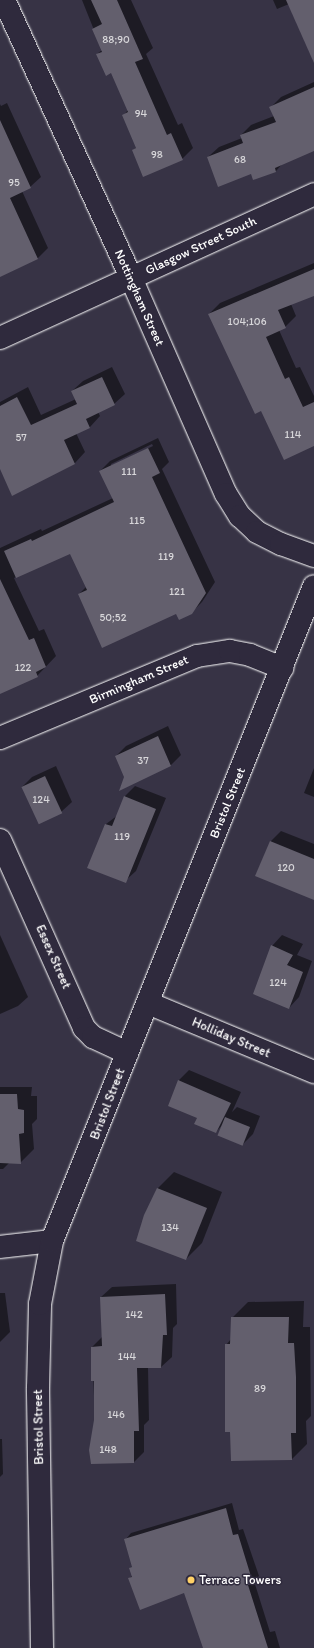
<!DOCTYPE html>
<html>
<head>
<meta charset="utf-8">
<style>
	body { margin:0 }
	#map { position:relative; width:314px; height:1648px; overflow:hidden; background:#373345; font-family:Itim,sans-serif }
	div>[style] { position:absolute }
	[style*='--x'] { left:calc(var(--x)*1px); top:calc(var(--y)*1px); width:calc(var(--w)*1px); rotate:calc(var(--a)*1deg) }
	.shadow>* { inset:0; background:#0007 }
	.building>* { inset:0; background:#635f6d; transform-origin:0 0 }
	.roads { filter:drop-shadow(0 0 1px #fff) drop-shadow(0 0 1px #fff) }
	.minor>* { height:22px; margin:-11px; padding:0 11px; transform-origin:11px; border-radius:11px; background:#2f2a3d }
	.dots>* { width:11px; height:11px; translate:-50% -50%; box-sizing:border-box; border:2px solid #2f2a3d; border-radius:50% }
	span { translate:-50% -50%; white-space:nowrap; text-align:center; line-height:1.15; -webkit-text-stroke:3px #2f2a3d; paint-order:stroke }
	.number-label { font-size:11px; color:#d8d7da }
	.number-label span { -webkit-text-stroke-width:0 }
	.street-label { font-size:13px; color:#fff }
	.poi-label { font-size:13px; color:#fff }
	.left { translate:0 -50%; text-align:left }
</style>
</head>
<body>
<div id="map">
	<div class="shadow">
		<div style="clip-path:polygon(82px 0,131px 0,153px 48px,146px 54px,178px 125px,182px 123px,193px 148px,182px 159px,133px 150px,137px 147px,123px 116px,128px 110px,112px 72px,97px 54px,102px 50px)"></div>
		<div style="clip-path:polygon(273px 0,314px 0,314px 53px,289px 4px,277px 9px)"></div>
		<div style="clip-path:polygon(314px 82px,314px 150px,283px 163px,276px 171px,252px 173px,208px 157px,219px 147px,242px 138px,241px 135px,251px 125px,274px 116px,271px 107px,281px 97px)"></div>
		<div style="clip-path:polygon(7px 103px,41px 177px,30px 187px,22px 191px,48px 248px,38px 258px,0 276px,0 104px,1px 106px)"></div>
		<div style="clip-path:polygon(314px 263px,314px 294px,291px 304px,296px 316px,285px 327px,279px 330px,296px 368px,300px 367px,314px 396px,314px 443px,262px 410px,209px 314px,220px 303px)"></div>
		<div style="clip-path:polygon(112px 367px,125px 394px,114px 404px,98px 412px,100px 416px,90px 427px,76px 433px,85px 452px,75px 463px,12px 495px,0 466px,0 402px,28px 387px,41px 415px,76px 399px,72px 391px,83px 381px)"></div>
		<div style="clip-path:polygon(evenodd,158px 438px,169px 462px,162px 469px,215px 582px,202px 602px,191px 613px,176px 613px,79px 594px,86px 587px,71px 552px,14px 578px,39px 631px,44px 629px,56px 656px,37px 676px,0 693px,0 548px,41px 529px,42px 531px,113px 498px,100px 471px,110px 461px,158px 438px,152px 444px,153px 446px,111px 466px,111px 464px,152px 444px)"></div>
		<div style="clip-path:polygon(168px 726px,181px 755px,171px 765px,120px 789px,125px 777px,116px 756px,126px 746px)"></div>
		<div style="clip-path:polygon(56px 766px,72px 802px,61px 812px,22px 787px,32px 777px)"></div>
		<div style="clip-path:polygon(314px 768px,314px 797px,304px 793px)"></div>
		<div style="clip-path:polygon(135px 786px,166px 798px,136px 871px,125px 881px,89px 868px,106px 824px,118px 815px,125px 796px)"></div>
		<div style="clip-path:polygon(281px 831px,314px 844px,314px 899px,256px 875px,271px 841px)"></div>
		<div style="clip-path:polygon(0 935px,28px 997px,18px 1006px,0 1014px)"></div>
		<div style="clip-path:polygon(282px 935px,303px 944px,297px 955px,312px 961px,299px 997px,289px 1008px,272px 946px)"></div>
		<div style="clip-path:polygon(189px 1070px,241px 1092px,232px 1112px,237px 1107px,260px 1116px,253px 1134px,243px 1144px,224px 1123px,216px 1132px,198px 1117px,179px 1080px)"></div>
		<div style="clip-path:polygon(0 1087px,32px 1087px,31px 1096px,37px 1096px,37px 1119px,32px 1124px,34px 1149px,20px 1163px,9px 1163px,3px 1169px,0 1169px)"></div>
		<div style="clip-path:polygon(174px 1172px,222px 1192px,202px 1243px,186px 1259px,145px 1216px,158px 1188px)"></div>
		<div style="clip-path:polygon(176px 1284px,177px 1324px,173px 1328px,172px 1357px,161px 1367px,148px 1367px,149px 1420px,144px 1425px,144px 1452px,134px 1462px,95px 1420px,92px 1347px,102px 1337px,101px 1297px,112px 1287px)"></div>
		<div style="clip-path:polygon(0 1293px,5px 1293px,10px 1332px,0 1342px)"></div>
		<div style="clip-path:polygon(304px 1301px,303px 1327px,310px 1327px,311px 1416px,306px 1421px,307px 1444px,292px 1459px,226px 1345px,231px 1339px,232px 1318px,248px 1302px)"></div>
		<div style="clip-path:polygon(0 1439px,2px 1439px,3px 1474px,0 1477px)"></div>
		<div style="clip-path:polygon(232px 1503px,239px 1530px,243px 1529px,259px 1576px,254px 1581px,270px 1632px,275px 1631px,280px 1648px,204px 1648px,185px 1592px,130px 1578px,133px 1575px,130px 1568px,133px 1566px,126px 1539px,131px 1533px)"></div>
	</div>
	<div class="building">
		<div style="clip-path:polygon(91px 0,117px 0,143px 59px,135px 62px,167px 135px,171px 133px,183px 160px,143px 177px,132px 150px,136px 148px,122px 115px,128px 112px,111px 73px,106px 76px,96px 54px,102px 52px,92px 29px,102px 24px)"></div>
		<div style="clip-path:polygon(286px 0,314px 0,314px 63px)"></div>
		<div style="clip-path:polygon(314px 87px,314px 151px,275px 168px,276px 172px,253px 180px,251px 174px,218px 187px,207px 157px,243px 143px,240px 135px,276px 122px,269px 107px)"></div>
		<div style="clip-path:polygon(0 120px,31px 188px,10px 198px,38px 259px,0 277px)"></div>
		<div style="clip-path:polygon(314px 269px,314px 296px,278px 310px,286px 328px,266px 337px,285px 379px,289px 377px,303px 407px,314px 402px,314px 446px,284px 460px,261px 411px,255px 414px,208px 314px)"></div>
		<div style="clip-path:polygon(102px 377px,115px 405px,86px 419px,90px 428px,64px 440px,75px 464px,12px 496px,0 469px,0 406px,17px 397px,31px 425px,77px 404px,71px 391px)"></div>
		<div style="clip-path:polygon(148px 448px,160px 473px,152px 477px,206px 593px,192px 614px,179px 620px,176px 614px,102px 648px,78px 594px,87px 590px,70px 554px,16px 578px,4px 551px,31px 539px,32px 541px,114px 502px,99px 471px)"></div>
		<div style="clip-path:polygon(0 579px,29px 640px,34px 638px,46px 667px,36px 672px,38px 677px,0 694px)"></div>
		<div style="clip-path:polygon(158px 736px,171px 766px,119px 791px,124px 777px,115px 756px)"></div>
		<div style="left:45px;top:776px;width:41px;height:26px;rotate:65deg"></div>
		<div style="clip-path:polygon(124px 796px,156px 809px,126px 883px,87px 868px,105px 824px,112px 826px)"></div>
		<div style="clip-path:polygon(270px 841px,314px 859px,314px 900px,255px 876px)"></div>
		<div style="clip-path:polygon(271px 945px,293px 955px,287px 965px,303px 972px,289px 1009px,253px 994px)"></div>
		<div style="clip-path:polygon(178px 1080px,231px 1103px,216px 1133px,194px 1124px,197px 1118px,168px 1106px)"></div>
		<div style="clip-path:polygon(0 1094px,17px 1094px,18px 1109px,24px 1110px,24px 1133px,19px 1134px,21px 1164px,0 1163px)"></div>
		<div style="left:225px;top:1117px;width:27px;height:20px;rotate:22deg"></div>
		<div style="clip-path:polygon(157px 1188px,207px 1208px,186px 1260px,136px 1241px,144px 1215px)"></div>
		<div style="clip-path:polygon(165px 1294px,167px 1335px,163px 1335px,161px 1368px,137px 1368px,139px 1431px,134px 1431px,134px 1463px,91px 1464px,89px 1450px,94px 1420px,94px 1381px,91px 1381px,91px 1347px,102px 1346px,100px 1297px)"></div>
		<div style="clip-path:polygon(231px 1317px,289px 1317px,288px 1343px,294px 1343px,296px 1377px,296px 1433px,291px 1433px,292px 1460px,231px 1461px,230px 1432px,225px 1432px,225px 1344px,230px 1344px)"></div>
		<div style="clip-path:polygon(226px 1508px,233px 1535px,238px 1534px,253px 1583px,248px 1585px,268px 1648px,203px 1648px,184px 1593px,140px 1610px,128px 1578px,132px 1577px,129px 1568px,132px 1567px,124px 1539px)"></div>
	</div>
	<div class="roads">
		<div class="minor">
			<div style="--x:4;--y:0;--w:306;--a:65.4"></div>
			<div style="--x:131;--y:278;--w:236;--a:66.3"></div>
			<div style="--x:226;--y:494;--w:26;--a:58"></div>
			<div style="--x:240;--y:516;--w:23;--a:43"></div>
			<div style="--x:257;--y:532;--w:27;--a:27"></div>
			<div style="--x:281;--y:544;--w:35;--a:20"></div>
			<div style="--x:0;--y:338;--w:345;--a:-24.6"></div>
			<div style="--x:0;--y:738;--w:213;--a:-22.6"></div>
			<div style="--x:197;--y:656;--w:33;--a:-9"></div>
			<div style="--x:230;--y:651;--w:20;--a:11"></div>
			<div style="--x:250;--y:655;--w:35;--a:22"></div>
			<div style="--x:0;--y:840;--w:206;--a:65.9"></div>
			<div style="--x:84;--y:1028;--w:13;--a:45"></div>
			<div style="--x:93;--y:1037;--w:38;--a:25"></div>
			<div style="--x:148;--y:1003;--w:180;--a:22.6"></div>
			<div style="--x:0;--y:1247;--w:52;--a:-6.6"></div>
			<div style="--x:42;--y:1648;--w:260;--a:-90.9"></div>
			<div style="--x:38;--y:1388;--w:84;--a:-88.6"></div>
			<div style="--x:40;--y:1304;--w:64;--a:-79.2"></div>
			<div style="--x:52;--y:1241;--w:705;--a:-68.2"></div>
		</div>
	</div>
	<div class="dots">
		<div style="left:191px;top:1580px;background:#ffd166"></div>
	</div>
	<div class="number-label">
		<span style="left:116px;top:40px">88;90</span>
		<span style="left:141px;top:114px">94</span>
		<span style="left:157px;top:155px">98</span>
		<span style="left:240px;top:160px">68</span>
		<span style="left:14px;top:183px">95</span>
		<span style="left:247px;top:322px">104;106</span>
		<span style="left:293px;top:435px">114</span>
		<span style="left:21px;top:438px">57</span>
		<span style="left:129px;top:472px">111</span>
		<span style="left:137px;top:521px">115</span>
		<span style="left:166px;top:557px">119</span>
		<span style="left:177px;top:592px">121</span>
		<span style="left:113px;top:618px">50;52</span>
		<span style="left:23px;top:668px">122</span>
		<span style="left:143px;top:761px">37</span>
		<span style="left:41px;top:800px">124</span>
		<span style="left:122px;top:837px">119</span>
		<span style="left:286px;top:868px">120</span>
		<span style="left:278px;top:983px">124</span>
		<span style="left:170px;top:1228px">134</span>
		<span style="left:134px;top:1315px">142</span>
		<span style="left:127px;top:1357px">144</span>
		<span style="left:260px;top:1389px">89</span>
		<span style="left:116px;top:1415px">146</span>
		<span style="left:108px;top:1450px">148</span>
	</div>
	<div class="street-label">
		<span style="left:201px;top:246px;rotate:-25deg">Glasgow Street South</span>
		<span style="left:139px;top:298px;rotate:66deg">Nottingham Street</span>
		<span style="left:139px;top:680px;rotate:-23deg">Birmingham Street</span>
		<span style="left:228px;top:803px;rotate:-68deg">Bristol Street</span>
		<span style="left:53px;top:957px;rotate:66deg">Essex Street</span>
		<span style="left:231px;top:1038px;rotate:23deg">Holliday Street</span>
		<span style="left:108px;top:1104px;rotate:-69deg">Bristol Street</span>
		<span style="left:39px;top:1427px;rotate:-91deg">Bristol Street</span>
	</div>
	<div class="poi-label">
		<span class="left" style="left:199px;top:1580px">Terrace Towers</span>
	</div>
</div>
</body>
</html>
